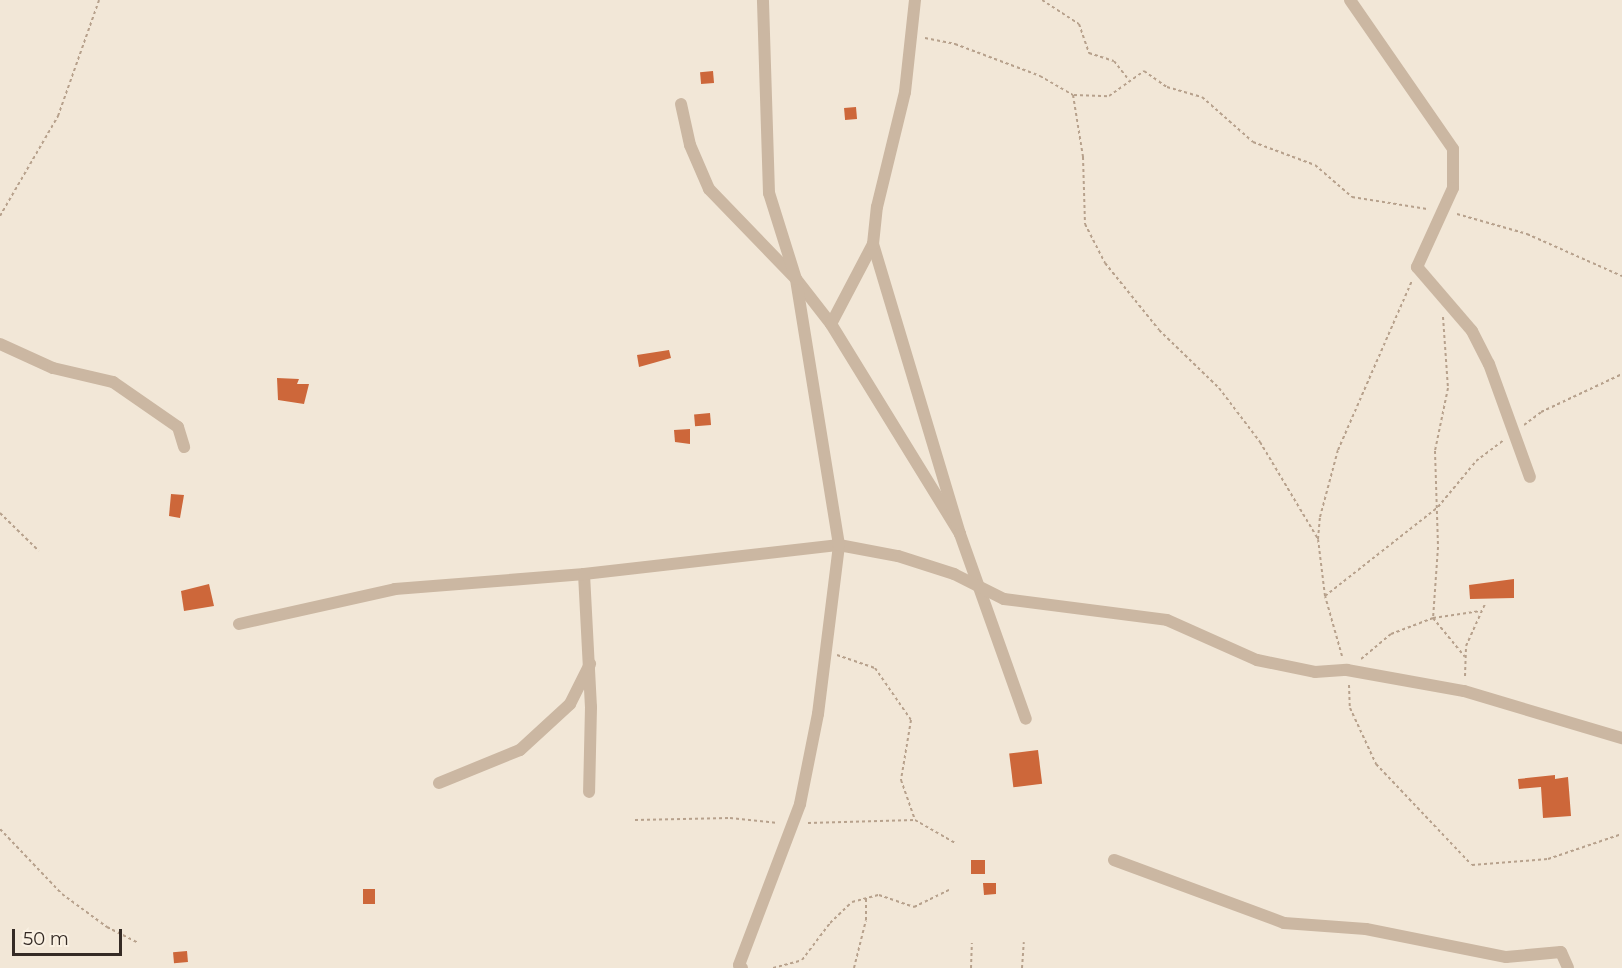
<!DOCTYPE html>
<html>
<head>
<meta charset="utf-8">
<style>
	body { margin:0 }
	#map { position:relative; width:1622px; height:968px; overflow:hidden; background:#f2e7d7; font-family:Montserrat,sans-serif }
	div>[style] { position:absolute }
	[style*='--x'] { left:calc(var(--x)*1px); top:calc(var(--y)*1px); width:calc(var(--w)*1px); rotate:calc(var(--a)*1deg) }
	.building>* { inset:0; background:#cd673a; transform-origin:0 0 }
	.path>* { height:2px; margin-top:-1px; transform-origin:0; background:repeating-linear-gradient(90deg,#b7a18c 0 3px,transparent 0 6px) }
	.street>* { height:12px; margin:-6px; padding:0 6px; transform-origin:6px; border-radius:6px; background:#cbb7a2 }
	span { translate:-50% -50%; white-space:nowrap; text-align:center; line-height:1.15; -webkit-text-stroke:4.5px #faf1e3; paint-order:stroke }
	.scale { position:absolute; left:12px; top:929px; width:110px; height:27px; box-sizing:border-box; border:3px solid #352b25; border-top:0; padding-left:8px; font-size:18px; line-height:21px; white-space:nowrap; color:#352b25; -webkit-text-stroke:4px #faf1e3; paint-order:stroke }
</style>
</head>
<body>
<div id="map">
	<div class="building">
		<div style="left:713px;top:71px;width:12px;height:13px;rotate:85deg"></div>
		<div style="left:856px;top:107px;width:12px;height:12px;rotate:85deg"></div>
		<div style="clip-path:polygon(669px 350px,671px 358px,639px 367px,637px 355px)"></div>
		<div style="clip-path:polygon(277px 378px,299px 379px,297px 384px,309px 384px,304px 404px,278px 400px)"></div>
		<div style="left:710px;top:413px;width:12px;height:16px;rotate:85deg"></div>
		<div style="clip-path:polygon(690px 429px,690px 444px,675px 442px,674px 430px)"></div>
		<div style="clip-path:polygon(171px 494px,184px 495px,180px 518px,169px 516px)"></div>
		<div style="clip-path:polygon(1514px 579px,1514px 598px,1470px 599px,1469px 585px)"></div>
		<div style="clip-path:polygon(209px 584px,214px 606px,184px 611px,181px 591px)"></div>
		<div style="left:1038px;top:750px;width:34px;height:29px;rotate:83deg"></div>
		<div style="clip-path:polygon(1555px 775px,1555px 779px,1568px 777px,1571px 816px,1543px 818px,1541px 787px,1519px 789px,1518px 779px)"></div>
		<div style="left:971px;top:860px;width:14px;height:14px"></div>
		<div style="clip-path:polygon(983px 883px,996px 883px,996px 894px,984px 895px)"></div>
		<div style="left:363px;top:889px;width:12px;height:15px"></div>
		<div style="left:187px;top:951px;width:11px;height:14px;rotate:85deg"></div>
	</div>
	<div class="path">
		<div style="--x:1042;--y:0;--w:44;--a:33"></div>
		<div style="--x:1079;--y:24;--w:31;--a:71"></div>
		<div style="--x:1089;--y:53;--w:26;--a:18"></div>
		<div style="--x:1114;--y:61;--w:24;--a:52"></div>
		<div style="--x:925;--y:38;--w:31;--a:11"></div>
		<div style="--x:955;--y:44;--w:91;--a:20.6"></div>
		<div style="--x:1040;--y:76;--w:38;--a:30"></div>
		<div style="--x:1073;--y:95;--w:63;--a:80.8"></div>
		<div style="--x:1083;--y:157;--w:67;--a:88.3"></div>
		<div style="--x:1085;--y:224;--w:44;--a:62.9"></div>
		<div style="--x:1105;--y:263;--w:86;--a:51.1"></div>
		<div style="--x:1159;--y:330;--w:83;--a:44"></div>
		<div style="--x:1219;--y:388;--w:68;--a:52.8"></div>
		<div style="--x:1260;--y:442;--w:113;--a:59.1"></div>
		<div style="--x:1074;--y:95;--w:35;--a:2"></div>
		<div style="--x:1109;--y:96;--w:43;--a:-35.5"></div>
		<div style="--x:1144;--y:71;--w:28;--a:35"></div>
		<div style="--x:1167;--y:87;--w:36;--a:16"></div>
		<div style="--x:1202;--y:97;--w:68;--a:41.4"></div>
		<div style="--x:1253;--y:142;--w:66;--a:20.4"></div>
		<div style="--x:1315;--y:165;--w:49;--a:40.9"></div>
		<div style="--x:1352;--y:197;--w:76;--a:9.1"></div>
		<div style="--x:1457;--y:214;--w:73;--a:15.9"></div>
		<div style="--x:1527;--y:234;--w:104;--a:23.9"></div>
		<div style="--x:0;--y:216;--w:116;--a:-59.9"></div>
		<div style="--x:58;--y:116;--w:123;--a:-70.5"></div>
		<div style="--x:1443;--y:317;--w:71;--a:86"></div>
		<div style="--x:1448;--y:388;--w:64;--a:101.7"></div>
		<div style="--x:1435;--y:451;--w:96;--a:88.2"></div>
		<div style="--x:1438;--y:547;--w:71;--a:94"></div>
		<div style="--x:1433;--y:618;--w:50;--a:50.6"></div>
		<div style="--x:1524;--y:425;--w:21;--a:-37"></div>
		<div style="--x:1541;--y:412;--w:89;--a:-25.1"></div>
		<div style="--x:0;--y:513;--w:54;--a:44.3"></div>
		<div style="--x:1325;--y:596;--w:144;--a:-38.2"></div>
		<div style="--x:1438;--y:507;--w:60;--a:-50.4"></div>
		<div style="--x:1476;--y:461;--w:34;--a:-37"></div>
		<div style="--x:837;--y:655;--w:40;--a:18.9"></div>
		<div style="--x:875;--y:668;--w:63;--a:55.3"></div>
		<div style="--x:911;--y:720;--w:61;--a:99.5"></div>
		<div style="--x:901;--y:780;--w:42;--a:70.7"></div>
		<div style="--x:1342;--y:656;--w:62;--a:-105.8"></div>
		<div style="--x:1325;--y:596;--w:57;--a:-97"></div>
		<div style="--x:1318;--y:539;--w:22;--a:-85"></div>
		<div style="--x:1320;--y:517;--w:69;--a:-75"></div>
		<div style="--x:1338;--y:450;--w:184;--a:-66.4"></div>
		<div style="--x:1361;--y:659;--w:39;--a:-40"></div>
		<div style="--x:1391;--y:634;--w:45;--a:-20.9"></div>
		<div style="--x:1433;--y:618;--w:48;--a:-8.5"></div>
		<div style="--x:1465;--y:676;--w:30;--a:-88"></div>
		<div style="--x:1466;--y:646;--w:46;--a:-65.7"></div>
		<div style="--x:1349;--y:685;--w:23;--a:88"></div>
		<div style="--x:1350;--y:708;--w:62;--a:65.1"></div>
		<div style="--x:1376;--y:764;--w:139;--a:46.5"></div>
		<div style="--x:1472;--y:865;--w:76;--a:-4.5"></div>
		<div style="--x:1548;--y:859;--w:78;--a:-18.7"></div>
		<div style="--x:635;--y:820;--w:95;--a:-1.2"></div>
		<div style="--x:730;--y:818;--w:48;--a:5.9"></div>
		<div style="--x:808;--y:823;--w:107;--a:-1.6"></div>
		<div style="--x:915;--y:820;--w:46;--a:29.9"></div>
		<div style="--x:0;--y:829;--w:90;--a:46.4"></div>
		<div style="--x:62;--y:894;--w:56;--a:36.3"></div>
		<div style="--x:107;--y:927;--w:35;--a:27"></div>
		<div style="--x:773;--y:968;--w:30;--a:-15"></div>
		<div style="--x:802;--y:960;--w:46;--a:-52.9"></div>
		<div style="--x:830;--y:923;--w:30;--a:-44"></div>
		<div style="--x:852;--y:902;--w:28;--a:-15"></div>
		<div style="--x:879;--y:895;--w:37;--a:19"></div>
		<div style="--x:914;--y:907;--w:39;--a:-26"></div>
		<div style="--x:854;--y:968;--w:49;--a:-76"></div>
		<div style="--x:866;--y:920;--w:22;--a:-90"></div>
		<div style="--x:971;--y:968;--w:25;--a:-88"></div>
		<div style="--x:1022;--y:968;--w:26;--a:-86"></div>
	</div>
	<div class="street">
		<div style="--x:1350;--y:0;--w:181;--a:55.3"></div>
		<div style="--x:1453;--y:149;--w:39;--a:90"></div>
		<div style="--x:1453;--y:188;--w:87;--a:114.5"></div>
		<div style="--x:1417;--y:267;--w:84;--a:49.3"></div>
		<div style="--x:1472;--y:331;--w:37;--a:63"></div>
		<div style="--x:1489;--y:364;--w:120;--a:70.1"></div>
		<div style="--x:681;--y:104;--w:42;--a:77.6"></div>
		<div style="--x:690;--y:145;--w:48;--a:66.6"></div>
		<div style="--x:709;--y:189;--w:125;--a:46"></div>
		<div style="--x:796;--y:279;--w:57;--a:52.1"></div>
		<div style="--x:831;--y:324;--w:246;--a:58.4"></div>
		<div style="--x:873;--y:244;--w:303;--a:73.3"></div>
		<div style="--x:960;--y:534;--w:196;--a:70.4"></div>
		<div style="--x:831;--y:324;--w:90;--a:-62.3"></div>
		<div style="--x:873;--y:244;--w:37;--a:-84"></div>
		<div style="--x:877;--y:207;--w:118;--a:-76.3"></div>
		<div style="--x:905;--y:92;--w:93;--a:-83.8"></div>
		<div style="--x:0;--y:344;--w:58;--a:24.4"></div>
		<div style="--x:53;--y:368;--w:62;--a:13.1"></div>
		<div style="--x:113;--y:382;--w:79;--a:34.7"></div>
		<div style="--x:178;--y:427;--w:21;--a:73"></div>
		<div style="--x:584;--y:574;--w:133;--a:87"></div>
		<div style="--x:591;--y:707;--w:85;--a:91.3"></div>
		<div style="--x:239;--y:624;--w:160;--a:-12.6"></div>
		<div style="--x:395;--y:589;--w:190;--a:-4.5"></div>
		<div style="--x:584;--y:574;--w:257;--a:-6.5"></div>
		<div style="--x:839;--y:545;--w:60;--a:10.6"></div>
		<div style="--x:898;--y:556;--w:59;--a:17.8"></div>
		<div style="--x:954;--y:574;--w:56;--a:26.6"></div>
		<div style="--x:1004;--y:599;--w:164;--a:7.3"></div>
		<div style="--x:1167;--y:620;--w:98;--a:24"></div>
		<div style="--x:1257;--y:660;--w:59;--a:11.7"></div>
		<div style="--x:1315;--y:672;--w:32;--a:-4"></div>
		<div style="--x:1347;--y:670;--w:119;--a:10.2"></div>
		<div style="--x:1464;--y:691;--w:165;--a:16.6"></div>
		<div style="--x:439;--y:783;--w:87;--a:-22.2"></div>
		<div style="--x:520;--y:750;--w:68;--a:-42.6"></div>
		<div style="--x:570;--y:704;--w:45;--a:-63.4"></div>
		<div style="--x:1114;--y:860;--w:181;--a:20.3"></div>
		<div style="--x:1284;--y:923;--w:82;--a:4.2"></div>
		<div style="--x:1366;--y:929;--w:143;--a:11.3"></div>
		<div style="--x:1506;--y:957;--w:55;--a:-5.2"></div>
		<div style="--x:1561;--y:952;--w:17;--a:66"></div>
		<div style="--x:742;--y:968;--w:4;--a:-135"></div>
		<div style="--x:739;--y:965;--w:172;--a:-69.2"></div>
		<div style="--x:800;--y:804;--w:92;--a:-78.7"></div>
		<div style="--x:818;--y:714;--w:170;--a:-82.9"></div>
		<div style="--x:839;--y:545;--w:269;--a:-99.2"></div>
		<div style="--x:796;--y:279;--w:90;--a:-107.4"></div>
		<div style="--x:769;--y:193;--w:193;--a:-91.8"></div>
	</div>
	<div class="scale">50 m</div>
</div>
</body>
</html>
